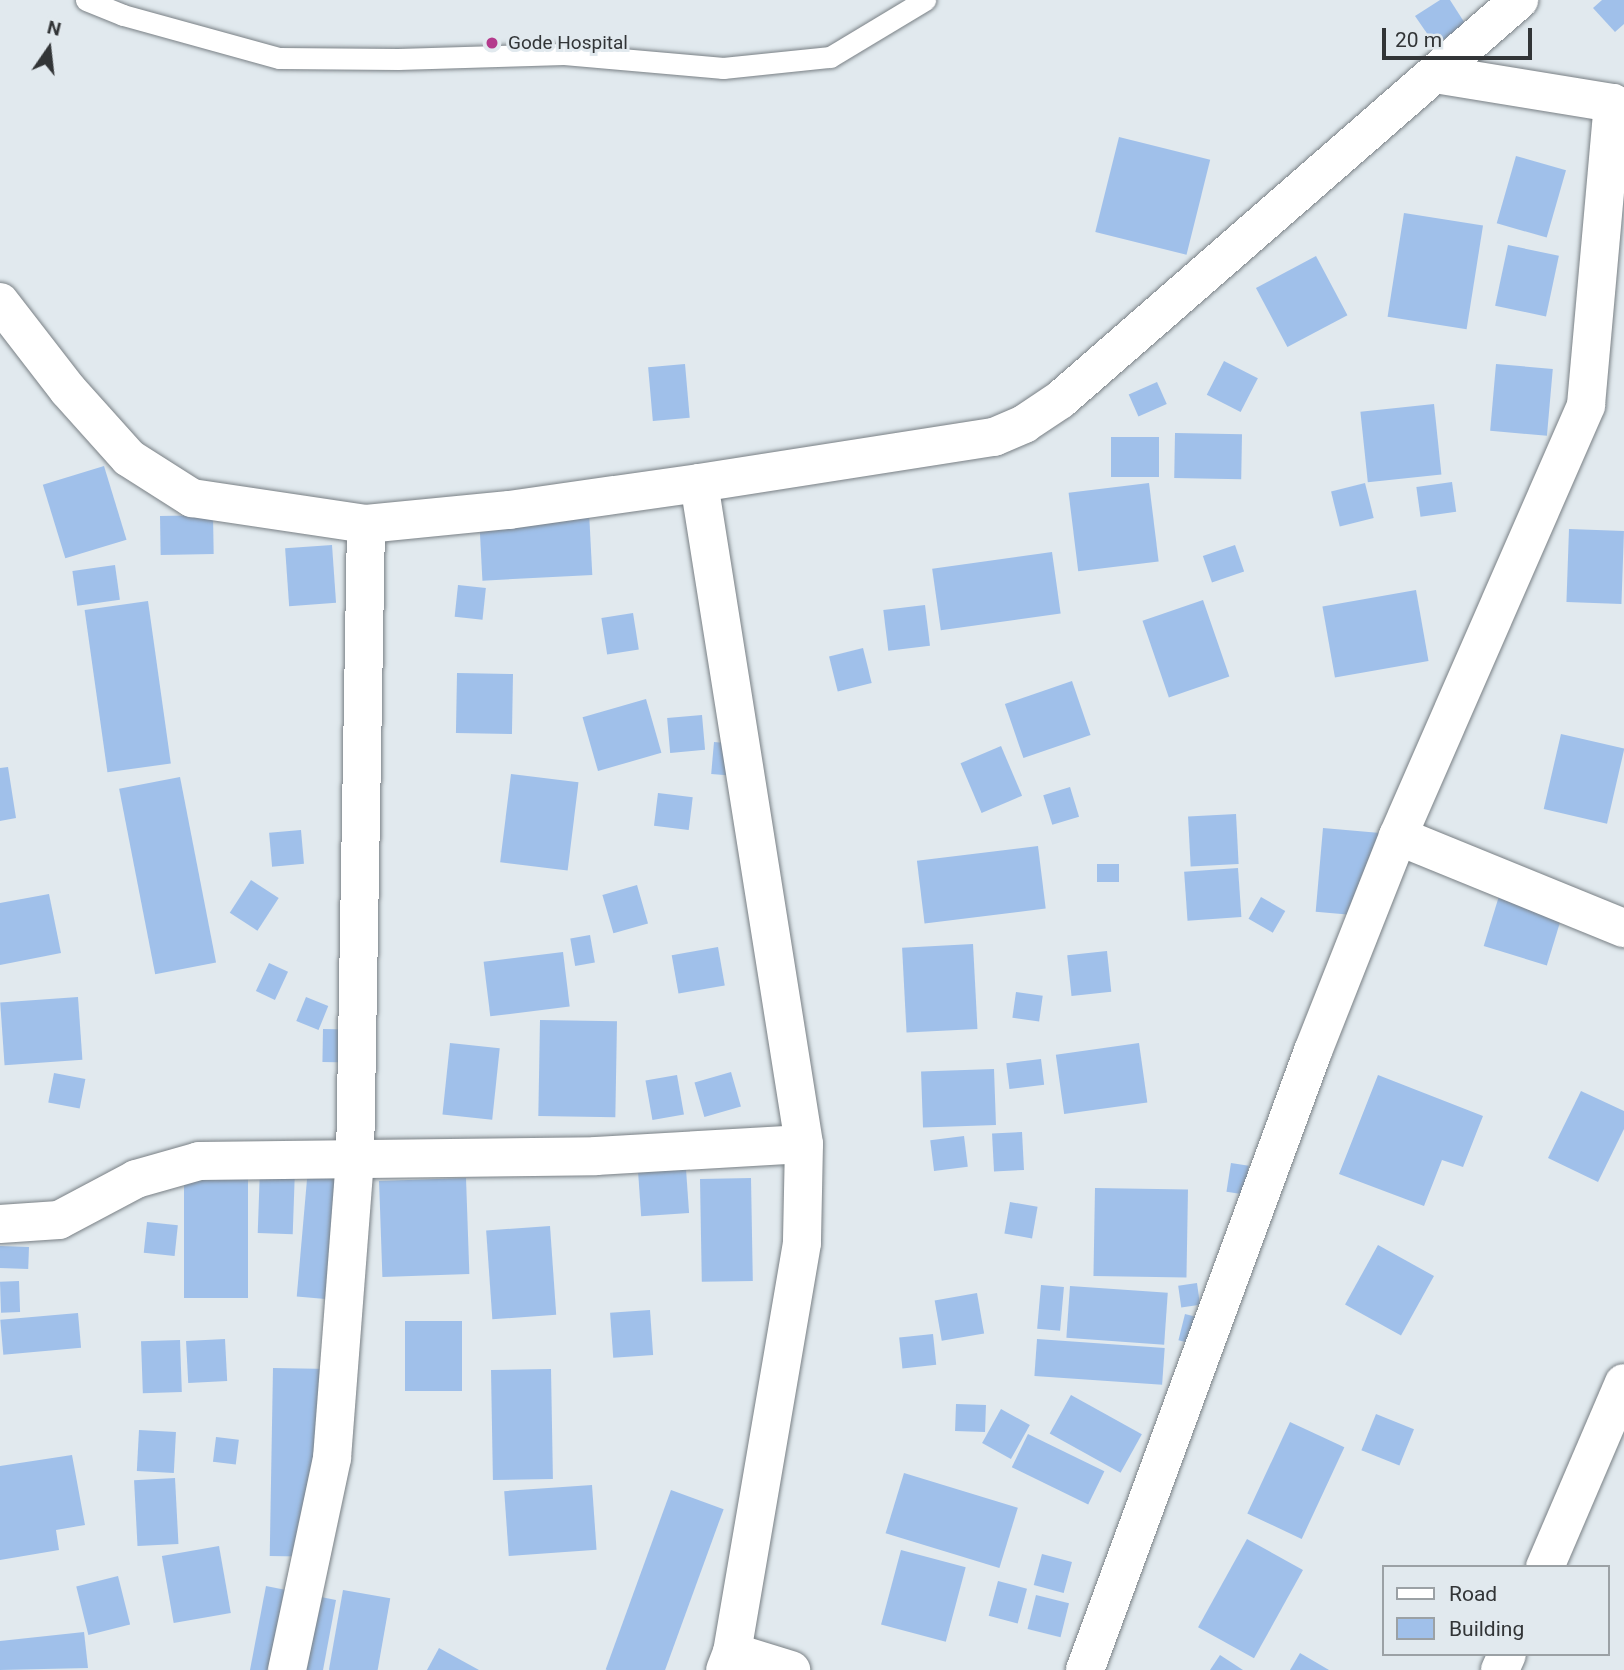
<!DOCTYPE html>
<html>
<head>
<meta charset="utf-8">
<style>
	body { margin:0 }
	#map { position:relative; width:1624px; height:1670px; overflow:hidden; background:#e1e9ee; font-family:Roboto,sans-serif }
	div>[style] { position:absolute }
	[style*='--x'] { left:calc(var(--x)*1px); top:calc(var(--y)*1px); width:calc(var(--w)*1px); rotate:calc(var(--a)*1deg) }
	.building>* { inset:0; background:#a0c0ea; transform-origin:0 0 }
	.roads { filter:drop-shadow(0 0 2px #798085) drop-shadow(0 0 2px #798085) }
	.service>* { height:21px; margin:-10.5px; padding:0 10.5px; transform-origin:10.5px; border-radius:10.5px; background:#fff }
	.minor>* { height:38px; margin:-19px; padding:0 19px; transform-origin:19px; border-radius:19px; background:#fff }
	.dots>* { width:19px; height:19px; translate:-50% -50%; box-sizing:border-box; border:4px solid #e1e9ee; border-radius:50% }
	span { translate:-50% -50%; white-space:nowrap; text-align:center; line-height:1.15; -webkit-text-stroke:6px #e1e9ee; paint-order:stroke }
	.poi-label { font-size:19px; color:#323537 }
	.left { translate:0 -50%; text-align:left }
	.legend { position:absolute; left:1382px; top:1565px; width:228px; height:91px; box-sizing:border-box; background:#e1e9ee; border:2px solid #9ba1a5; margin:0; padding:9px 12px; list-style:none; font-size:21px; color:#323537 }
	.legend li { display:flex; align-items:center; gap:14px; height:35px }
	.legend b { width:35px; border:2px solid #9ba1a5 }
	.north { position:absolute; left:14px; top:14px; width:70px; height:70px; -webkit-text-stroke:5px #e1e9ee; paint-order:stroke; rotate:14deg; font-size:19px; font-weight:700; line-height:28px; text-align:center; color:#323537 }
	.north::after { content:''; display:block; margin:auto; width:24px; height:32px; background:#323537; clip-path:polygon(50% 0,100% 100%,50% 72%,0 100%) }
	.scale { position:absolute; left:1382px; top:28px; width:150px; height:32px; box-sizing:border-box; border:4px solid #323537; border-top:0; padding-left:9px; font-size:21px; line-height:24px; white-space:nowrap; color:#323537; -webkit-text-stroke:5px #e1e9ee; paint-order:stroke }
</style>
</head>
<body>
<div id="map">
	<div class="building">
		<div style="clip-path:polygon(1440px 0,1450px 0,1466px 25px,1435px 45px,1415px 16px)"></div>
		<div style="clip-path:polygon(1602px 0,1624px 0,1624px 24px,1615px 32px,1593px 8px)"></div>
		<div style="left:1119px;top:137px;width:94px;height:98px;rotate:14deg"></div>
		<div style="left:1516px;top:156px;width:52px;height:70px;rotate:16deg"></div>
		<div style="left:1404px;top:213px;width:80px;height:105px;rotate:9deg"></div>
		<div style="left:1508px;top:245px;width:52px;height:62px;rotate:12deg"></div>
		<div style="left:1316px;top:256px;width:67px;height:68px;rotate:62deg"></div>
		<div style="left:1224px;top:361px;width:38px;height:38px;rotate:27deg"></div>
		<div style="left:685px;top:364px;width:54px;height:37px;rotate:85deg"></div>
		<div style="left:1496px;top:364px;width:57px;height:67px;rotate:5deg"></div>
		<div style="left:1157px;top:382px;width:24px;height:31px;rotate:66deg"></div>
		<div style="left:1434px;top:404px;width:71px;height:74px;rotate:84deg"></div>
		<div style="left:1175px;top:433px;width:67px;height:45px;rotate:1deg"></div>
		<div style="left:1111px;top:437px;width:48px;height:40px"></div>
		<div style="left:104px;top:466px;width:77px;height:64px;rotate:73deg"></div>
		<div style="left:1452px;top:482px;width:30px;height:36px;rotate:82deg"></div>
		<div style="left:1149px;top:483px;width:79px;height:81px;rotate:83deg"></div>
		<div style="left:1365px;top:483px;width:36px;height:35px;rotate:76deg"></div>
		<div style="left:589px;top:512px;width:63px;height:110px;rotate:87deg"></div>
		<div style="left:213px;top:515px;width:39px;height:53px;rotate:89deg"></div>
		<div style="left:1569px;top:529px;width:55px;height:73px;rotate:2deg"></div>
		<div style="left:332px;top:545px;width:58px;height:47px;rotate:86deg"></div>
		<div style="left:1235px;top:545px;width:28px;height:34px;rotate:71deg"></div>
		<div style="left:1052px;top:552px;width:62px;height:121px;rotate:82deg"></div>
		<div style="left:115px;top:565px;width:35px;height:43px;rotate:82deg"></div>
		<div style="left:458px;top:585px;width:28px;height:32px;rotate:6deg"></div>
		<div style="left:1416px;top:590px;width:72px;height:95px;rotate:80deg"></div>
		<div style="left:1203px;top:600px;width:81px;height:64px;rotate:71deg"></div>
		<div style="left:148px;top:601px;width:164px;height:64px;rotate:82deg"></div>
		<div style="left:925px;top:605px;width:41px;height:42px;rotate:83deg"></div>
		<div style="left:633px;top:613px;width:37px;height:32px;rotate:81deg"></div>
		<div style="left:863px;top:648px;width:36px;height:35px;rotate:76deg"></div>
		<div style="left:457px;top:673px;width:56px;height:60px;rotate:1deg"></div>
		<div style="left:1072px;top:681px;width:57px;height:71px;rotate:71deg"></div>
		<div style="left:646px;top:699px;width:56px;height:66px;rotate:74deg"></div>
		<div style="left:702px;top:715px;width:35px;height:35px;rotate:85deg"></div>
		<div style="left:1561px;top:734px;width:65px;height:77px;rotate:13deg"></div>
		<div style="left:714px;top:742px;width:22px;height:32px;rotate:5deg"></div>
		<div style="left:1001px;top:746px;width:54px;height:44px;rotate:67deg"></div>
		<div style="clip-path:polygon(8px 767px,16px 818px,0 821px,0 768px)"></div>
		<div style="left:511px;top:774px;width:68px;height:89px;rotate:7deg"></div>
		<div style="left:180px;top:777px;width:189px;height:62px;rotate:79deg"></div>
		<div style="left:1070px;top:787px;width:31px;height:28px;rotate:73deg"></div>
		<div style="left:658px;top:793px;width:35px;height:33px;rotate:7deg"></div>
		<div style="left:1236px;top:814px;width:50px;height:48px;rotate:87deg"></div>
		<div style="left:1323px;top:828px;width:66px;height:84px;rotate:5deg"></div>
		<div style="left:301px;top:830px;width:34px;height:32px;rotate:85deg"></div>
		<div style="left:1038px;top:846px;width:63px;height:122px;rotate:83deg"></div>
		<div style="left:1119px;top:864px;width:18px;height:22px;rotate:90deg"></div>
		<div style="left:1238px;top:868px;width:49px;height:54px;rotate:86deg"></div>
		<div style="left:251px;top:880px;width:33px;height:39px;rotate:33deg"></div>
		<div style="left:1503px;top:883px;width:66px;height:66px;rotate:17deg"></div>
		<div style="left:637px;top:885px;width:40px;height:36px;rotate:74deg"></div>
		<div style="clip-path:polygon(49px 894px,61px 953px,0 965px,0 903px)"></div>
		<div style="left:1261px;top:897px;width:28px;height:25px;rotate:30deg"></div>
		<div style="left:590px;top:935px;width:28px;height:20px;rotate:80deg"></div>
		<div style="left:973px;top:944px;width:85px;height:71px;rotate:87deg"></div>
		<div style="left:718px;top:947px;width:39px;height:47px;rotate:80deg"></div>
		<div style="left:1107px;top:951px;width:41px;height:40px;rotate:84deg"></div>
		<div style="left:563px;top:952px;width:55px;height:80px;rotate:83deg"></div>
		<div style="left:269px;top:963px;width:21px;height:31px;rotate:25deg"></div>
		<div style="left:1016px;top:992px;width:27px;height:26px;rotate:8deg"></div>
		<div style="left:78px;top:997px;width:63px;height:78px;rotate:86deg"></div>
		<div style="left:306px;top:997px;width:24px;height:26px;rotate:22deg"></div>
		<div style="left:540px;top:1020px;width:77px;height:96px;rotate:1deg"></div>
		<div style="left:323px;top:1029px;width:42px;height:33px;rotate:1deg"></div>
		<div style="left:450px;top:1043px;width:50px;height:72px;rotate:6deg"></div>
		<div style="left:1139px;top:1043px;width:60px;height:84px;rotate:82deg"></div>
		<div style="left:1041px;top:1059px;width:26px;height:35px;rotate:83deg"></div>
		<div style="left:994px;top:1069px;width:56px;height:73px;rotate:88deg"></div>
		<div style="left:731px;top:1072px;width:36px;height:38px;rotate:74deg"></div>
		<div style="left:54px;top:1073px;width:32px;height:30px;rotate:11deg"></div>
		<div style="left:677px;top:1075px;width:40px;height:32px;rotate:80deg"></div>
		<div style="clip-path:polygon(1378px 1075px,1483px 1116px,1463px 1167px,1442px 1160px,1424px 1206px,1339px 1174px)"></div>
		<div style="clip-path:polygon(1581px 1091px,1624px 1111px,1624px 1129px,1598px 1182px,1548px 1158px)"></div>
		<div style="left:1022px;top:1132px;width:38px;height:30px;rotate:87deg"></div>
		<div style="left:964px;top:1136px;width:31px;height:34px;rotate:83deg"></div>
		<div style="left:1231px;top:1163px;width:18px;height:29px;rotate:9deg"></div>
		<div style="left:184px;top:1167px;width:64px;height:131px"></div>
		<div style="left:260px;top:1168px;width:35px;height:65px;rotate:2deg"></div>
		<div style="left:308px;top:1168px;width:63px;height:129px;rotate:5deg"></div>
		<div style="left:686px;top:1169px;width:44px;height:48px;rotate:86deg"></div>
		<div style="left:466px;top:1178px;width:96px;height:87px;rotate:88deg"></div>
		<div style="left:751px;top:1178px;width:103px;height:51px;rotate:89deg"></div>
		<div style="left:1095px;top:1188px;width:93px;height:88px;rotate:1deg"></div>
		<div style="left:1010px;top:1202px;width:28px;height:32px;rotate:10deg"></div>
		<div style="left:147px;top:1222px;width:31px;height:31px;rotate:6deg"></div>
		<div style="left:550px;top:1226px;width:89px;height:64px;rotate:86deg"></div>
		<div style="left:1378px;top:1245px;width:64px;height:68px;rotate:29deg"></div>
		<div style="left:0;top:1246px;width:29px;height:22px;rotate:2deg"></div>
		<div style="left:19px;top:1281px;width:31px;height:19px;rotate:88deg"></div>
		<div style="left:1197px;top:1283px;width:22px;height:19px;rotate:82deg"></div>
		<div style="left:1041px;top:1285px;width:23px;height:44px;rotate:5deg"></div>
		<div style="left:1070px;top:1286px;width:98px;height:52px;rotate:4deg"></div>
		<div style="left:977px;top:1293px;width:41px;height:43px;rotate:80deg"></div>
		<div style="left:650px;top:1310px;width:45px;height:40px;rotate:86deg"></div>
		<div style="left:78px;top:1313px;width:35px;height:78px;rotate:85deg"></div>
		<div style="left:1185px;top:1314px;width:34px;height:27px;rotate:14deg"></div>
		<div style="left:462px;top:1321px;width:70px;height:57px;rotate:90deg"></div>
		<div style="left:933px;top:1334px;width:31px;height:34px;rotate:84deg"></div>
		<div style="left:225px;top:1339px;width:42px;height:39px;rotate:87deg"></div>
		<div style="left:1037px;top:1339px;width:128px;height:37px;rotate:4deg"></div>
		<div style="left:180px;top:1340px;width:52px;height:39px;rotate:88deg"></div>
		<div style="left:273px;top:1368px;width:58px;height:188px;rotate:1deg"></div>
		<div style="left:551px;top:1369px;width:110px;height:60px;rotate:89deg"></div>
		<div style="left:1071px;top:1395px;width:81px;height:44px;rotate:29deg"></div>
		<div style="left:956px;top:1404px;width:30px;height:27px;rotate:2deg"></div>
		<div style="left:1001px;top:1409px;width:33px;height:39px;rotate:29deg"></div>
		<div style="left:1376px;top:1414px;width:41px;height:39px;rotate:22deg"></div>
		<div style="left:1290px;top:1422px;width:60px;height:101px;rotate:25deg"></div>
		<div style="left:139px;top:1430px;width:37px;height:41px;rotate:3deg"></div>
		<div style="left:1028px;top:1434px;width:85px;height:37px;rotate:26deg"></div>
		<div style="left:216px;top:1437px;width:23px;height:25px;rotate:7deg"></div>
		<div style="clip-path:polygon(72px 1455px,85px 1525px,56px 1530px,59px 1550px,0 1560px,0 1466px)"></div>
		<div style="left:904px;top:1473px;width:119px;height:63px;rotate:17deg"></div>
		<div style="left:175px;top:1478px;width:66px;height:41px;rotate:87deg"></div>
		<div style="left:592px;top:1485px;width:65px;height:88px;rotate:86deg"></div>
		<div style="left:671px;top:1490px;width:56px;height:191px;rotate:20deg"></div>
		<div style="left:1247px;top:1539px;width:64px;height:101px;rotate:29deg"></div>
		<div style="left:219px;top:1546px;width:68px;height:58px;rotate:80deg"></div>
		<div style="left:901px;top:1550px;width:67px;height:77px;rotate:15deg"></div>
		<div style="left:1042px;top:1554px;width:31px;height:32px;rotate:15deg"></div>
		<div style="left:118px;top:1576px;width:50px;height:43px;rotate:76deg"></div>
		<div style="left:998px;top:1581px;width:30px;height:36px;rotate:15deg"></div>
		<div style="clip-path:polygon(266px 1586px,336px 1600px,323px 1670px,250px 1670px)"></div>
		<div style="left:343px;top:1590px;width:48px;height:81px;rotate:10deg"></div>
		<div style="left:1036px;top:1595px;width:34px;height:35px;rotate:14deg"></div>
		<div style="clip-path:polygon(84px 1632px,88px 1668px,0 1670px,0 1641px)"></div>
		<div style="clip-path:polygon(439px 1648px,479px 1670px,427px 1670px)"></div>
		<div style="clip-path:polygon(1300px 1653px,1329px 1670px,1290px 1670px)"></div>
		<div style="clip-path:polygon(1220px 1655px,1243px 1670px,1210px 1670px)"></div>
	</div>
	<div class="roads">
		<div class="service">
			<div style="--x:86;--y:0;--w:40;--a:22"></div>
			<div style="--x:123;--y:15;--w:162;--a:15.4"></div>
			<div style="--x:279;--y:58;--w:119;--a:0.5"></div>
			<div style="--x:398;--y:59;--w:166;--a:-1.7"></div>
			<div style="--x:564;--y:54;--w:160;--a:5"></div>
			<div style="--x:723;--y:68;--w:108;--a:-5.9"></div>
			<div style="--x:830;--y:57;--w:111;--a:-31"></div>
		</div>
		<div class="minor">
			<div style="--x:1435;--y:74;--w:180;--a:9.3"></div>
			<div style="--x:1613;--y:103;--w:13;--a:29"></div>
			<div style="--x:0;--y:302;--w:111;--a:52.3"></div>
			<div style="--x:68;--y:390;--w:91;--a:48.1"></div>
			<div style="--x:129;--y:458;--w:75;--a:32.4"></div>
			<div style="--x:192;--y:498;--w:176;--a:8.5"></div>
			<div style="--x:366;--y:524;--w:144;--a:-5.6"></div>
			<div style="--x:509;--y:510;--w:192;--a:-8.1"></div>
			<div style="--x:699;--y:483;--w:299;--a:-8.9"></div>
			<div style="--x:994;--y:437;--w:33;--a:-23"></div>
			<div style="--x:1024;--y:424;--w:43;--a:-33.7"></div>
			<div style="--x:1060;--y:400;--w:609;--a:-41.07"></div>
			<div style="--x:699;--y:483;--w:669;--a:80.97"></div>
			<div style="--x:804;--y:1144;--w:99;--a:91.2"></div>
			<div style="--x:802;--y:1243;--w:415;--a:99.7"></div>
			<div style="--x:732;--y:1652;--w:19;--a:111"></div>
			<div style="--x:1398;--y:836;--w:244;--a:22.2"></div>
			<div style="--x:0;--y:1224;--w:59;--a:-3.9"></div>
			<div style="--x:59;--y:1220;--w:87;--a:-28"></div>
			<div style="--x:136;--y:1179;--w:66;--a:-15.9"></div>
			<div style="--x:199;--y:1161;--w:397;--a:-0.7"></div>
			<div style="--x:596;--y:1156;--w:208;--a:-3.3"></div>
			<div style="--x:1545;--y:1567;--w:200;--a:-66.8"></div>
			<div style="--x:732;--y:1652;--w:62;--a:17"></div>
			<div style="--x:287;--y:1670;--w:217;--a:-78"></div>
			<div style="--x:332;--y:1458;--w:298;--a:-85.6"></div>
			<div style="--x:355;--y:1161;--w:637;--a:-89.01"></div>
			<div style="--x:1085;--y:1670;--w:660;--a:-69.78"></div>
			<div style="--x:1313;--y:1051;--w:231;--a:-68.4"></div>
			<div style="--x:1398;--y:836;--w:470;--a:-66.4"></div>
			<div style="--x:1586;--y:405;--w:303;--a:-84.9"></div>
			<div style="--x:1500;--y:1670;--w:17;--a:-66"></div>
		</div>
	</div>
	<div class="dots">
		<div style="left:492px;top:43px;background:#b43a8c"></div>
	</div>
	<div class="poi-label">
		<span class="left" style="left:508px;top:43px">Gode Hospital</span>
	</div>
	<ul class="legend">
	<li><b style="height:9px;background:#fff"></b>Road</li>
	<li><b style="height:19px;background:#a0c0ea"></b>Building</li>
	</ul>
	<div class="north">N</div>
	<div class="scale">20 m</div>
</div>
</body>
</html>
